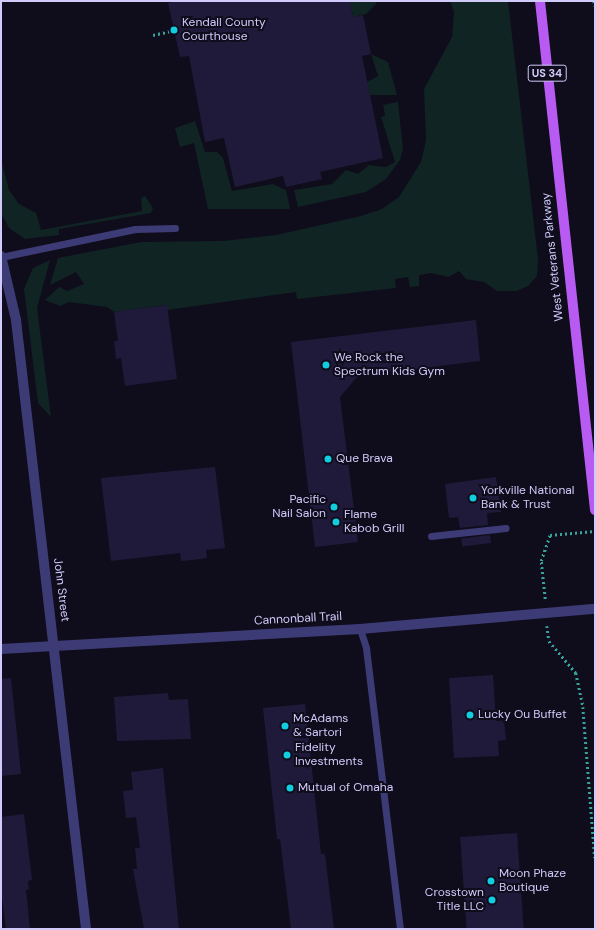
<!DOCTYPE html>
<html>
<head>
<meta charset="utf-8">
<style>
	body { margin:0 }
	#map { position:relative; width:596px; height:930px; overflow:hidden; background:#0f0c1b; font-family:"DM Sans",sans-serif }
	div>[style] { position:absolute }
	[style*='--x'] { left:calc(var(--x)*1px); top:calc(var(--y)*1px); width:calc(var(--w)*1px); rotate:calc(var(--a)*1deg) }
	.green>* { inset:0; background:#102423 }
	.building>* { inset:0; background:#201a3a; transform-origin:0 0 }
	.path>* { height:2.5px; margin-top:-1.25px; transform-origin:0; background:repeating-linear-gradient(90deg,#36a49c 0 2px,transparent 0 5px) }
	.lane>* { height:7px; margin:-3.5px; padding:0 3.5px; transform-origin:3.5px; border-radius:3.5px; background:#3d3b76 }
	.street>* { height:10px; margin:-5px; padding:0 5px; transform-origin:5px; border-radius:5px; background:#3d3b76 }
	.primary>* { height:10px; margin:-5px; padding:0 5px; transform-origin:5px; border-radius:5px; background:#b85bf2 }
	.dots>* { width:11px; height:11px; translate:-50% -50%; box-sizing:border-box; border:2px solid #0f0c1b; border-radius:50% }
	span { translate:-50% -50%; white-space:nowrap; text-align:center; line-height:1.15; -webkit-text-stroke:4px #0f0c1b; paint-order:stroke }
	.shield-label span { padding:1px 3px; background:#0f0c1b; border:1px solid; border-radius:3px; -webkit-text-stroke-width:0 }
	.shield-label { font-size:11px; color:#d0cbfb; font-weight:700 }
	.poi-label { font-size:12px; color:#d0cbfb }
	.left { translate:0 -50%; text-align:left }
	.right { translate:-100% -50%; text-align:right }
	.street-label { font-size:12px; color:#d0cbfb }
	.frame { position:absolute; inset:0; border:2px solid #d0cbfb; pointer-events:none }
</style>
</head>
<body>
<div id="map">
	<div class="green">
		<div style="clip-path:polygon(350px 1px,376px 1px,376px 4px,366px 14px,353px 17px)"></div>
		<div style="clip-path:polygon(450px 1px,508px 1px,538px 259px,537px 276px,528px 286px,517px 291px,497px 291px,484px 282px,466px 279px,459px 271px,449px 277px,431px 273px,419px 275px,419px 286px,410px 287px,408px 277px,395px 279px,396px 288px,297px 299px,296px 292px,167px 310px,166px 305px,114px 312px,107px 307px,69px 302px,60px 306px,45px 300px,59px 287px,67px 291px,84px 284px,76px 272px,50px 285px,58px 258px,141px 242px,223px 241px,276px 235px,361px 216px,382px 209px,399px 197px,421px 162px,426px 140px,424px 89px,452px 37px,454px 12px)"></div>
		<div style="clip-path:polygon(371px 54px,388px 62px,397px 95px,370px 95px,367px 82px,378px 76px)"></div>
		<div style="clip-path:polygon(398px 102px,403px 149px,400px 160px,386px 179px,366px 192px,298px 207px,294px 190px,332px 184px,346px 170px,358px 174px,369px 165px,386px 167px,395px 162px,381px 117px,385px 116px,383px 105px)"></div>
		<div style="clip-path:polygon(195px 121px,205px 152px,217px 152px,223px 158px,232px 191px,273px 184px,286px 190px,290px 209px,208px 209px,194px 143px,180px 147px,175px 128px)"></div>
		<div style="clip-path:polygon(1px 159px,9px 190px,19px 204px,36px 213px,41px 230px,142px 211px,141px 198px,145px 196px,153px 208px,151px 213px,59px 229px,59px 235px,25px 239px,9px 228px,1px 213px)"></div>
		<div style="clip-path:polygon(50px 260px,37px 308px,51px 417px,38px 403px,24px 289px,33px 268px)"></div>
	</div>
	<div class="building">
		<div style="clip-path:polygon(176px 1px,350px 1px,353px 17px,363px 15px,371px 54px,362px 56px,383px 158px,320px 172px,322px 179px,286px 187px,283px 176px,235px 187px,224px 138px,205px 142px,189px 56px,180px 57px,168px 3px)"></div>
		<div style="clip-path:polygon(167px 305px,177px 379px,125px 386px,121px 358px,116px 359px,114px 341px,118px 341px,114px 312px)"></div>
		<div style="clip-path:polygon(476px 320px,480px 361px,358px 376px,340px 397px,358px 542px,315px 547px,291px 342px)"></div>
		<div style="clip-path:polygon(215px 467px,225px 548px,206px 550px,207px 558px,193px 560px,181px 561px,180px 553px,111px 561px,101px 478px)"></div>
		<div style="clip-path:polygon(496px 477px,501px 512px,487px 513px,488px 525px,460px 528px,458px 517px,449px 518px,445px 484px)"></div>
		<div style="left:490px;top:535px;width:8px;height:29px;rotate:83deg"></div>
		<div style="clip-path:polygon(493px 675px,496px 721px,504px 721px,506px 740px,498px 741px,499px 756px,454px 758px,449px 678px)"></div>
		<div style="clip-path:polygon(11px 678px,21px 774px,1px 776px,1px 679px)"></div>
		<div style="clip-path:polygon(168px 693px,169px 700px,188px 699px,191px 739px,117px 741px,114px 697px)"></div>
		<div style="clip-path:polygon(305px 704px,321px 854px,325px 854px,334px 929px,291px 929px,280px 839px,277px 839px,263px 708px)"></div>
		<div style="clip-path:polygon(163px 768px,179px 929px,144px 929px,133px 869px,137px 869px,135px 848px,140px 848px,136px 817px,126px 818px,123px 791px,133px 790px,131px 772px)"></div>
		<div style="clip-path:polygon(24px 814px,32px 880px,28px 881px,29px 889px,26px 890px,30px 929px,6px 929px,1px 890px,1px 817px)"></div>
		<div style="left:517px;top:833px;width:96px;height:57px;rotate:86deg"></div>
	</div>
	<div class="path">
		<div style="--x:594;--y:1;--w:5;--a:79"></div>
		<div style="--x:153;--y:35;--w:17;--a:-13"></div>
		<div style="--x:545;--y:599;--w:38;--a:-96"></div>
		<div style="--x:541;--y:561;--w:28;--a:-71"></div>
		<div style="--x:550;--y:535;--w:45;--a:-5.1"></div>
		<div style="--x:547;--y:626;--w:15;--a:82"></div>
		<div style="--x:549;--y:641;--w:42;--a:49.8"></div>
		<div style="--x:576;--y:673;--w:35;--a:78"></div>
		<div style="--x:583;--y:707;--w:151;--a:85.5"></div>
	</div>
	<div class="lane">
		<div style="--x:1;--y:257;--w:137;--a:-11.8"></div>
		<div style="--x:135;--y:229;--w:40;--a:-1.4"></div>
		<div style="--x:431;--y:536;--w:75;--a:-6.1"></div>
		<div style="--x:360;--y:629;--w:20;--a:72"></div>
		<div style="--x:366;--y:648;--w:283;--a:83.1"></div>
	</div>
	<div class="street">
		<div style="--x:1;--y:256;--w:66;--a:76.8"></div>
		<div style="--x:16;--y:320;--w:613;--a:83.44"></div>
		<div style="--x:1;--y:649;--w:360;--a:-3.2"></div>
		<div style="--x:360;--y:629;--w:236;--a:-4.9"></div>
	</div>
	<div class="primary">
		<div style="--x:540;--y:1;--w:512;--a:83.83"></div>
	</div>
	<div class="dots">
		<div style="left:174px;top:30px;background:#12cddf"></div>
		<div style="left:326px;top:365px;background:#12cddf"></div>
		<div style="left:328px;top:459px;background:#12cddf"></div>
		<div style="left:473px;top:498px;background:#12cddf"></div>
		<div style="left:334px;top:507px;background:#12cddf"></div>
		<div style="left:336px;top:522px;background:#12cddf"></div>
		<div style="left:470px;top:715px;background:#12cddf"></div>
		<div style="left:285px;top:726px;background:#12cddf"></div>
		<div style="left:287px;top:755px;background:#12cddf"></div>
		<div style="left:290px;top:788px;background:#12cddf"></div>
		<div style="left:491px;top:881px;background:#12cddf"></div>
		<div style="left:492px;top:900px;background:#12cddf"></div>
	</div>
	<div class="shield-label">
		<span style="left:547px;top:73px">US 34</span>
	</div>
	<div class="poi-label">
		<span class="left" style="left:182px;top:30px">Kendall County<br>Courthouse</span>
		<span class="left" style="left:334px;top:365px">We Rock the<br>Spectrum Kids Gym</span>
		<span class="left" style="left:336px;top:459px">Que Brava</span>
		<span class="left" style="left:481px;top:498px">Yorkville National<br>Bank &amp; Trust</span>
		<span class="right" style="left:326px;top:507px">Pacific<br>Nail Salon</span>
		<span class="left" style="left:344px;top:522px">Flame<br>Kabob Grill</span>
		<span class="left" style="left:478px;top:715px">Lucky Ou Buffet</span>
		<span class="left" style="left:293px;top:726px">McAdams<br>&amp; Sartori</span>
		<span class="left" style="left:295px;top:755px">Fidelity<br>Investments</span>
		<span class="left" style="left:298px;top:788px">Mutual of Omaha</span>
		<span class="left" style="left:499px;top:881px">Moon Phaze<br>Boutique</span>
		<span class="right" style="left:484px;top:900px">Crosstown<br>Title LLC</span>
	</div>
	<div class="street-label">
		<span style="left:553px;top:257px;rotate:-96deg">West Veterans Parkway</span>
		<span style="left:61px;top:590px;rotate:83deg">John Street</span>
		<span style="left:298px;top:619px;rotate:-3deg">Cannonball Trail</span>
	</div>
	<div class="frame"></div>
</div>
</body>
</html>
